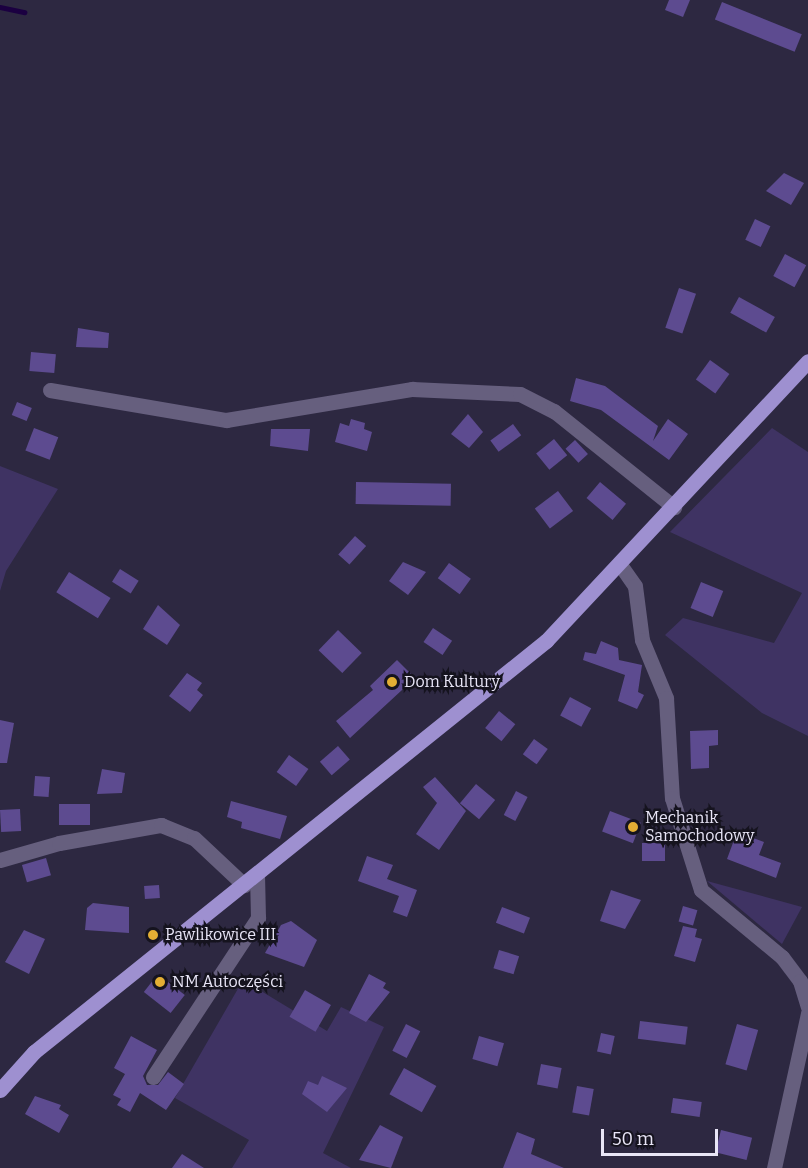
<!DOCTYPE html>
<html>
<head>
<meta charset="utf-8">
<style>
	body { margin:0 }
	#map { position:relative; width:808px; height:1168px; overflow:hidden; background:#2d2841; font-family:Bitter,serif }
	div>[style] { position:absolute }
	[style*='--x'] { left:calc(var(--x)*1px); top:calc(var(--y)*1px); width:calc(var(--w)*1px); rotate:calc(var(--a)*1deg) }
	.green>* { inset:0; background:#3f3363 }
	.stream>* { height:4.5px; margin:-2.25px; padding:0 2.25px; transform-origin:2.25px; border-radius:2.25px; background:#1b0041 }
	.building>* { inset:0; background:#5d4b90; transform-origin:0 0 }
	.minor>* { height:15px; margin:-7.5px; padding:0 7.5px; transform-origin:7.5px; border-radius:7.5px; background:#665f7e }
	.major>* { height:15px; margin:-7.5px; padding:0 7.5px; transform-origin:7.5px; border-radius:7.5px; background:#9e90d0 }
	.dots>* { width:16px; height:16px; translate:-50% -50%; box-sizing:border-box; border:3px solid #15131e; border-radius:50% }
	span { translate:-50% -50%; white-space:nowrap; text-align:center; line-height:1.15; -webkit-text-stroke:5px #15131e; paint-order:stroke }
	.poi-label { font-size:16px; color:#e8e5f6 }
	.left { translate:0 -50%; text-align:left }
	.scale { position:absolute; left:601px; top:1129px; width:117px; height:27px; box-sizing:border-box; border:3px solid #e8e5f6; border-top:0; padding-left:8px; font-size:18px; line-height:21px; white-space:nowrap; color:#e8e5f6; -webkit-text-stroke:4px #15131e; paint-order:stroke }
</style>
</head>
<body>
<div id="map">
	<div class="green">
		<div style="clip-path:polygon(772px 428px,808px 452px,808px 736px,762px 713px,665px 635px,683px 618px,774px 643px,802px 593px,670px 532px)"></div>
		<div style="clip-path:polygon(0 466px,58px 489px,6px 571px,0 591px)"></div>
		<div style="clip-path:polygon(707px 881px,802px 907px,782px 944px)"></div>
		<div style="clip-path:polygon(243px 980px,327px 1031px,341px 1007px,384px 1027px,323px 1153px,351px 1168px,232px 1168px,249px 1140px,175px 1098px)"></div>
	</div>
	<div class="stream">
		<div style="--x:0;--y:7;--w:25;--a:12"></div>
	</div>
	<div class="building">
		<div style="clip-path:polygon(669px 0,690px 0,683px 17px,665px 10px)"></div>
		<div style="left:722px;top:2px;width:86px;height:19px;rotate:22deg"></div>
		<div style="clip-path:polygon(784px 173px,804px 183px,791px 205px,766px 191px)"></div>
		<div style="left:755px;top:219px;width:17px;height:23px;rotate:25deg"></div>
		<div style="left:785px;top:254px;width:24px;height:25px;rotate:28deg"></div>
		<div style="left:679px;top:288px;width:18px;height:42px;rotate:19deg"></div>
		<div style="left:739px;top:297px;width:41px;height:18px;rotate:29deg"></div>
		<div style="clip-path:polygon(78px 328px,109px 333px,108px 348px,76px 347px)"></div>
		<div style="left:31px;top:352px;width:25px;height:19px;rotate:5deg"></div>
		<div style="left:710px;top:360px;width:24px;height:24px;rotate:36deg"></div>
		<div style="clip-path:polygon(576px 378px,605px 386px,658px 426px,653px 441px,668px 419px,688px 434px,669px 460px,601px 410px,570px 401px)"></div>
		<div style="left:17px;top:402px;width:16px;height:14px;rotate:22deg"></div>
		<div style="clip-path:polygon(468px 414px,483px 432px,469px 448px,451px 434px)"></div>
		<div style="clip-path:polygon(351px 419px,365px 423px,364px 429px,372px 432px,367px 451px,335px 442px,340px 423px,349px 426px)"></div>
		<div style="left:513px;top:424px;width:14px;height:28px;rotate:54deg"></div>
		<div style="left:34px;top:428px;width:26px;height:24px;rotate:21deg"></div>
		<div style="clip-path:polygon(271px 429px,310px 429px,308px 451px,270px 446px)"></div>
		<div style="left:554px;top:439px;width:21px;height:23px;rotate:51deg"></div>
		<div style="left:575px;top:440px;width:19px;height:13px;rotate:47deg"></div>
		<div style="left:356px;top:482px;width:95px;height:22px;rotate:1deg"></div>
		<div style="left:600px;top:482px;width:34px;height:21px;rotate:40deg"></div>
		<div style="left:558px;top:491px;width:25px;height:29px;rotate:53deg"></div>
		<div style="left:355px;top:536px;width:15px;height:25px;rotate:42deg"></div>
		<div style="clip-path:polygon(403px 562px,426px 572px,408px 595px,389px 581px)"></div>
		<div style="left:449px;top:563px;width:27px;height:19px;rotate:36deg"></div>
		<div style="left:120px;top:569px;width:22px;height:15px;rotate:32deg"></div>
		<div style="left:69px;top:572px;width:49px;height:24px;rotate:32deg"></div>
		<div style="left:701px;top:582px;width:24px;height:28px;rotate:22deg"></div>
		<div style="clip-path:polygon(158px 605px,180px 625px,167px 645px,143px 629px)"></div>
		<div style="left:433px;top:628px;width:23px;height:17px;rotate:34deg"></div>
		<div style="left:338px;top:630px;width:33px;height:28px;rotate:44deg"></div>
		<div style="clip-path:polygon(601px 641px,618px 648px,619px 660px,642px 665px,638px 692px,644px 695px,637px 709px,618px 701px,625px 675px,583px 660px,585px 652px,596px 654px)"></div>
		<div style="clip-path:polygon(397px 660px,415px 678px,350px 738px,336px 721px,373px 690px,370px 686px)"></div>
		<div style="clip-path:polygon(187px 673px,202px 683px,197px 690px,203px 695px,190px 712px,169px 696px)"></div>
		<div style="left:570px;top:697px;width:24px;height:21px;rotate:28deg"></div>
		<div style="left:499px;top:711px;width:21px;height:22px;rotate:39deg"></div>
		<div style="clip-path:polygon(0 720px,14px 723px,7px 763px,0 763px)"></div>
		<div style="clip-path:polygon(718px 730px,718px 745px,709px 746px,709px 768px,691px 769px,690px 731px)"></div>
		<div style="left:534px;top:739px;width:17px;height:19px;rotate:36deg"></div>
		<div style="left:338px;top:746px;width:18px;height:24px;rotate:49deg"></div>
		<div style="left:289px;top:755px;width:24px;height:21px;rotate:36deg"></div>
		<div style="clip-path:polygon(102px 769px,125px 773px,122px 793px,97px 794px)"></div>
		<div style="left:35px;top:776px;width:15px;height:20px;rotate:4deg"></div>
		<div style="clip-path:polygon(435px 777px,466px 811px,439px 850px,416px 834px,437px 803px,423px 787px)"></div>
		<div style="left:476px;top:784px;width:25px;height:25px;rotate:40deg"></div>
		<div style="left:516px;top:791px;width:13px;height:27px;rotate:27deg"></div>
		<div style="clip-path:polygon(231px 801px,287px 816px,280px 839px,241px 828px,242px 822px,227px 817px)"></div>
		<div style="left:59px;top:804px;width:31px;height:21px"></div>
		<div style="left:20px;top:809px;width:22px;height:20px;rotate:87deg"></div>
		<div style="left:610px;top:811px;width:33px;height:22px;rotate:21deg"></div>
		<div style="clip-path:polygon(745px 835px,764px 842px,759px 855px,781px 863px,776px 878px,727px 859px,734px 840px,743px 843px)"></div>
		<div style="left:642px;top:843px;width:23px;height:18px"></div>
		<div style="clip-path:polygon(367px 856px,393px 865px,387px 879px,417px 890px,407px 917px,393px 912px,399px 896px,358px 881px)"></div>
		<div style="left:46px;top:858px;width:18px;height:25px;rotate:74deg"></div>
		<div style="left:159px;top:885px;width:13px;height:15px;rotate:86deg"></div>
		<div style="clip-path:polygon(611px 890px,641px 900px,625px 929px,600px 921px)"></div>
		<div style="clip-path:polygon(93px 903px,129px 907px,129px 933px,85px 930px,87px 908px)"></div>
		<div style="left:683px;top:906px;width:15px;height:16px;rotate:16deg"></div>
		<div style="left:502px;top:907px;width:30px;height:17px;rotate:21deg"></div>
		<div style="clip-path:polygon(291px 921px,317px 940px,304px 967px,265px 953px,281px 925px)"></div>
		<div style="clip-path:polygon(683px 926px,697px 929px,695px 937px,702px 939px,695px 962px,674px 956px)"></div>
		<div style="clip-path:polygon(24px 930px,45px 939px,29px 974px,5px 962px)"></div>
		<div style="left:499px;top:950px;width:21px;height:19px;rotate:17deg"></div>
		<div style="left:158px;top:974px;width:34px;height:23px;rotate:38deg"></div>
		<div style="clip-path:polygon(369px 974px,386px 983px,383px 988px,390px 992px,366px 1022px,349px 1013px)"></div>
		<div style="left:305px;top:990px;width:30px;height:31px;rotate:30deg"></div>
		<div style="left:640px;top:1021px;width:48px;height:18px;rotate:7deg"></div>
		<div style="left:406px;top:1024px;width:16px;height:30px;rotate:27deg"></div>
		<div style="left:737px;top:1024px;width:22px;height:42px;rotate:16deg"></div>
		<div style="left:601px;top:1033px;width:14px;height:19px;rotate:12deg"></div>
		<div style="clip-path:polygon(131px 1036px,157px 1050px,143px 1076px,147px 1085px,158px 1085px,168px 1072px,184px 1084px,166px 1110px,140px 1093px,130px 1112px,117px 1105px,121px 1099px,113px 1095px,125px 1074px,114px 1068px)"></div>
		<div style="left:479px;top:1036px;width:26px;height:24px;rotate:16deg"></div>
		<div style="left:541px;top:1064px;width:21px;height:21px;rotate:11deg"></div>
		<div style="left:404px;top:1068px;width:37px;height:30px;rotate:29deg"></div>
		<div style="clip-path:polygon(322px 1076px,347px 1088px,327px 1112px,302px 1094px,308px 1081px,318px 1085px)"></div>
		<div style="left:577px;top:1086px;width:17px;height:27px;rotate:10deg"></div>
		<div style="clip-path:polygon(35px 1096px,61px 1105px,59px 1109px,69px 1115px,59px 1133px,25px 1114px)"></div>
		<div style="left:673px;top:1098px;width:29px;height:15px;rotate:8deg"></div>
		<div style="clip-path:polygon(380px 1125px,403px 1137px,391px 1168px,359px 1160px)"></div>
		<div style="left:721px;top:1130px;width:32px;height:23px;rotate:14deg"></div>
		<div style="clip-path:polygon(517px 1132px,535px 1139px,531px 1154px,564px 1168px,503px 1168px)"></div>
		<div style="clip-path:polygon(182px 1154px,204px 1168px,172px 1168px)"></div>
	</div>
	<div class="minor">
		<div style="--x:50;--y:390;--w:179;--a:9.7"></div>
		<div style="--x:226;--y:420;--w:189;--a:-9.5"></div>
		<div style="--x:412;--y:389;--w:108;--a:2.7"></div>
		<div style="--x:520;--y:394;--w:38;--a:27"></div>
		<div style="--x:554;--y:411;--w:154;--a:38.7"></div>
		<div style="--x:621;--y:566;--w:24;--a:55"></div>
		<div style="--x:635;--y:586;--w:54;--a:82.6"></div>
		<div style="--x:642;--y:640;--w:63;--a:67.5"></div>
		<div style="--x:666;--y:698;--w:100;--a:86.6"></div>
		<div style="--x:672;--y:798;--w:96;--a:72.5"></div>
		<div style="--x:701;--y:890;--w:105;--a:39.6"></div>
		<div style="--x:782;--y:957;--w:30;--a:53"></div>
		<div style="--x:800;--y:981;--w:27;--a:73"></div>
		<div style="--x:0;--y:860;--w:61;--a:-16.1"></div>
		<div style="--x:59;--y:843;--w:104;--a:-10"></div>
		<div style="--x:161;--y:825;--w:35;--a:22"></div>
		<div style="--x:194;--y:838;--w:69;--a:43.2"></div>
		<div style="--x:153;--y:1077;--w:191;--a:-56.6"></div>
		<div style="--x:258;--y:918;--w:43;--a:-91.3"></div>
		<div style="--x:774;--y:1168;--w:159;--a:-77.6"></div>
	</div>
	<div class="major">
		<div style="--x:0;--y:1090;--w:51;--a:-48.2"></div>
		<div style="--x:34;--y:1052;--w:657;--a:-38.76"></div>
		<div style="--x:546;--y:641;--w:383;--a:-46.9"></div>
	</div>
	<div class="dots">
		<div style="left:392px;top:682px;background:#e3ae34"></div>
		<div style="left:633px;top:827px;background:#e3ae34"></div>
		<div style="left:153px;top:935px;background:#e3ae34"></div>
		<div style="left:160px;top:982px;background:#e3ae34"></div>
	</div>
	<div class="poi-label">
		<span class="left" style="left:404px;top:682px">Dom Kultury</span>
		<span class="left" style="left:645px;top:827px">Mechanik<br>Samochodowy</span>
		<span class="left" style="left:165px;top:935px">Pawlikowice III</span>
		<span class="left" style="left:172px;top:982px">NM Autoczęści</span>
	</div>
	<div class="scale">50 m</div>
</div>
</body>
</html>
